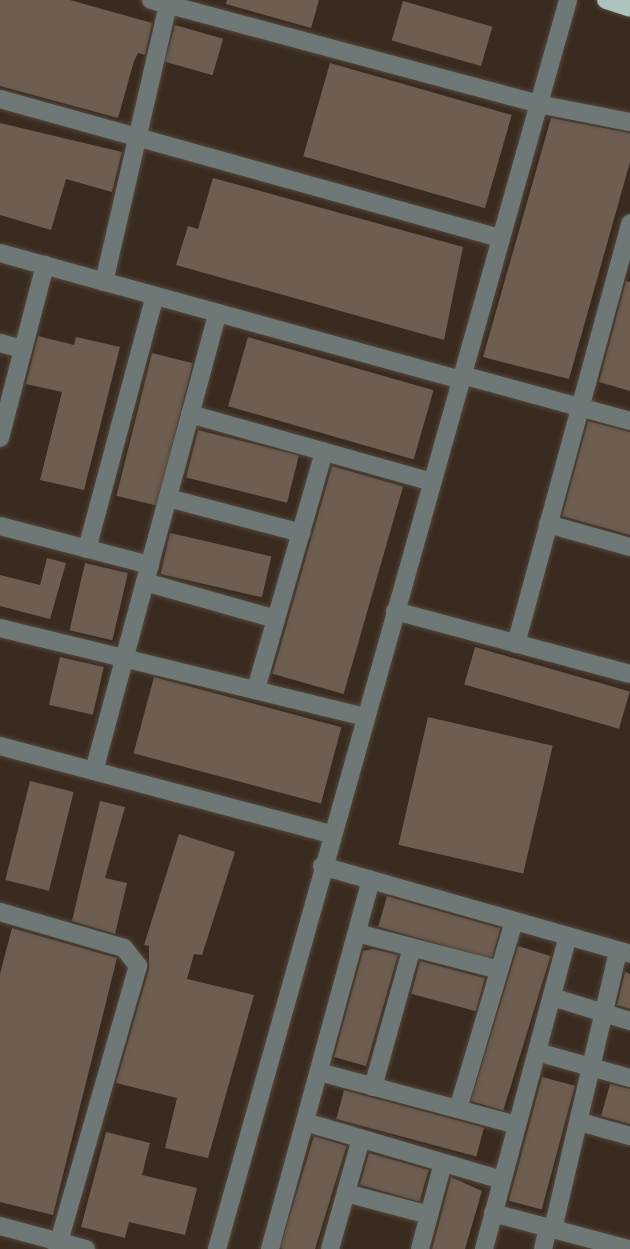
<!DOCTYPE html>
<html>
<head>
<meta charset="utf-8">
<style>
	body { margin:0 }
	#map { position:relative; width:630px; height:1249px; overflow:hidden; background:#3a2b20; font-family:"Asap Condensed",sans-serif }
	div>[style] { position:absolute }
	[style*='--x'] { left:calc(var(--x)*1px); top:calc(var(--y)*1px); width:calc(var(--w)*1px); rotate:calc(var(--a)*1deg) }
	.building>* { inset:0; background:#6e5e51; transform-origin:0 0 }
	.roads { filter:drop-shadow(0 0 2px #55473c) drop-shadow(0 0 2px #55473c) }
	.minor>* { height:18px; margin:-9px; padding:0 9px; transform-origin:9px; border-radius:9px; background:#6e7977 }
	.major>* { height:18px; margin:-9px; padding:0 9px; transform-origin:9px; border-radius:9px; background:#adc3be }
	span { translate:-50% -50%; white-space:nowrap; text-align:center; line-height:1.15; -webkit-text-stroke:7px #2f2216; paint-order:stroke }
</style>
</head>
<body>
<div id="map">
	<div class="building">
		<div style="clip-path:polygon(0 0,70px 0,152px 23px,145px 55px,138px 53px,134px 61px,118px 118px,0 86px)"></div>
		<div style="clip-path:polygon(227px 0,319px 0,311px 28px,226px 4px)"></div>
		<div style="left:403px;top:1px;width:93px;height:41px;rotate:16deg"></div>
		<div style="left:175px;top:25px;width:50px;height:38px;rotate:16deg"></div>
		<div style="left:330px;top:63px;width:189px;height:97px;rotate:16deg"></div>
		<div style="clip-path:polygon(551px 118px,630px 133px,630px 162px,569px 379px,483px 357px)"></div>
		<div style="clip-path:polygon(0 123px,122px 152px,112px 192px,66px 179px,51px 230px,0 215px)"></div>
		<div style="clip-path:polygon(213px 178px,463px 247px,444px 340px,176px 265px,188px 226px,198px 229px)"></div>
		<div style="clip-path:polygon(626px 281px,630px 282px,630px 391px,599px 382px)"></div>
		<div style="clip-path:polygon(38px 336px,74px 345px,76px 337px,120px 347px,84px 490px,40px 480px,62px 392px,26px 384px)"></div>
		<div style="left:248px;top:337px;width:193px;height:72px;rotate:16deg"></div>
		<div style="left:152px;top:353px;width:42px;height:147px;rotate:14deg"></div>
		<div style="clip-path:polygon(588px 421px,630px 432px,630px 535px,562px 516px)"></div>
		<div style="left:198px;top:430px;width:104px;height:49px;rotate:14deg"></div>
		<div style="left:332px;top:466px;width:74px;height:216px;rotate:16deg"></div>
		<div style="left:170px;top:533px;width:104px;height:42px;rotate:13deg"></div>
		<div style="clip-path:polygon(47px 558px,66px 563px,50px 619px,0 606px,0 575px,40px 585px)"></div>
		<div style="left:85px;top:563px;width:44px;height:69px;rotate:13deg"></div>
		<div style="left:475px;top:647px;width:161px;height:39px;rotate:16deg"></div>
		<div style="left:60px;top:657px;width:45px;height:49px;rotate:13deg"></div>
		<div style="left:154px;top:677px;width:194px;height:79px;rotate:15deg"></div>
		<div style="left:428px;top:717px;width:128px;height:131px;rotate:13deg"></div>
		<div style="left:30px;top:781px;width:45px;height:102px;rotate:14deg"></div>
		<div style="clip-path:polygon(100px 801px,125px 807px,105px 878px,127px 883px,115px 934px,72px 921px)"></div>
		<div style="clip-path:polygon(179px 834px,235px 852px,202px 955px,194px 954px,187px 979px,254px 995px,208px 1158px,165px 1148px,177px 1098px,116px 1083px,149px 969px,149px 946px,144px 945px)"></div>
		<div style="left:387px;top:896px;width:118px;height:32px;rotate:16deg"></div>
		<div style="clip-path:polygon(12px 928px,117px 958px,53px 1215px,0 1202px,0 974px)"></div>
		<div style="left:518px;top:946px;width:34px;height:162px;rotate:17deg"></div>
		<div style="clip-path:polygon(373px 949px,398px 955px,366px 1066px,334px 1057px,363px 951px)"></div>
		<div style="left:420px;top:961px;width:67px;height:34px;rotate:15deg"></div>
		<div style="clip-path:polygon(625px 972px,630px 974px,630px 1009px,617px 1005px)"></div>
		<div style="left:542px;top:1077px;width:34px;height:128px;rotate:15deg"></div>
		<div style="clip-path:polygon(610px 1084px,630px 1089px,630px 1124px,601px 1116px)"></div>
		<div style="left:344px;top:1090px;width:145px;height:30px;rotate:15deg"></div>
		<div style="clip-path:polygon(106px 1132px,150px 1143px,142px 1175px,197px 1188px,185px 1235px,129px 1222px,125px 1238px,81px 1227px)"></div>
		<div style="left:314px;top:1136px;width:34px;height:117px;rotate:17deg"></div>
		<div style="left:369px;top:1153px;width:62px;height:33px;rotate:16deg"></div>
		<div style="clip-path:polygon(451px 1177px,482px 1191px,465px 1249px,432px 1249px)"></div>
	</div>
	<div class="roads">
		<div class="minor">
			<div style="--x:151;--y:0;--w:401;--a:15"></div>
			<div style="--x:538;--y:104;--w:94;--a:11.1"></div>
			<div style="--x:0;--y:99;--w:519;--a:15.54"></div>
			<div style="--x:0;--y:253;--w:477;--a:15.4"></div>
			<div style="--x:104;--y:282;--w:284;--a:-77"></div>
			<div style="--x:0;--y:343;--w:24;--a:15"></div>
			<div style="--x:462;--y:375;--w:174;--a:15.3"></div>
			<div style="--x:190;--y:414;--w:251;--a:15.7"></div>
			<div style="--x:0;--y:438;--w:179;--a:-75.4"></div>
			<div style="--x:168;--y:498;--w:138;--a:14.7"></div>
			<div style="--x:548;--y:524;--w:85;--a:15.7"></div>
			<div style="--x:0;--y:526;--w:155;--a:14.6"></div>
			<div style="--x:87;--y:549;--w:262;--a:-75"></div>
			<div style="--x:145;--y:582;--w:136;--a:15.8"></div>
			<div style="--x:395;--y:611;--w:243;--a:15"></div>
			<div style="--x:0;--y:628;--w:376;--a:13.7"></div>
			<div style="--x:516;--y:644;--w:436;--a:-74.8"></div>
			<div style="--x:256;--y:689;--w:247;--a:-74"></div>
			<div style="--x:0;--y:746;--w:342;--a:14.9"></div>
			<div style="--x:94;--y:771;--w:474;--a:-74.9"></div>
			<div style="--x:322;--y:866;--w:320;--a:15.9"></div>
			<div style="--x:0;--y:912;--w:129;--a:16.2"></div>
			<div style="--x:124;--y:948;--w:23;--a:52"></div>
			<div style="--x:138;--y:966;--w:294;--a:106"></div>
			<div style="--x:357;--y:933;--w:147;--a:14.6"></div>
			<div style="--x:552;--y:997;--w:82;--a:17.1"></div>
			<div style="--x:537;--y:1052;--w:97;--a:15.6"></div>
			<div style="--x:319;--y:1072;--w:205;--a:15"></div>
			<div style="--x:373;--y:1087;--w:145;--a:-74.4"></div>
			<div style="--x:458;--y:1109;--w:196;--a:-73.4"></div>
			<div style="--x:305;--y:1122;--w:205;--a:16.4"></div>
			<div style="--x:580;--y:1122;--w:52;--a:15.6"></div>
			<div style="--x:346;--y:1193;--w:86;--a:14.8"></div>
			<div style="--x:493;--y:1213;--w:140;--a:14.9"></div>
			<div style="--x:0;--y:1226;--w:89;--a:15"></div>
			<div style="--x:553;--y:1229;--w:285;--a:-76.8"></div>
			<div style="--x:217;--y:1249;--w:1297;--a:-74.3"></div>
			<div style="--x:270;--y:1249;--w:383;--a:-74.7"></div>
			<div style="--x:330;--y:1249;--w:114;--a:-74.3"></div>
			<div style="--x:420;--y:1249;--w:89;--a:-75"></div>
			<div style="--x:484;--y:1249;--w:324;--a:-75"></div>
			<div style="--x:543;--y:1249;--w:22;--a:-77"></div>
		</div>
		<div class="major">
			<div style="--x:606;--y:0;--w:25;--a:18"></div>
		</div>
	</div>
</div>
</body>
</html>
